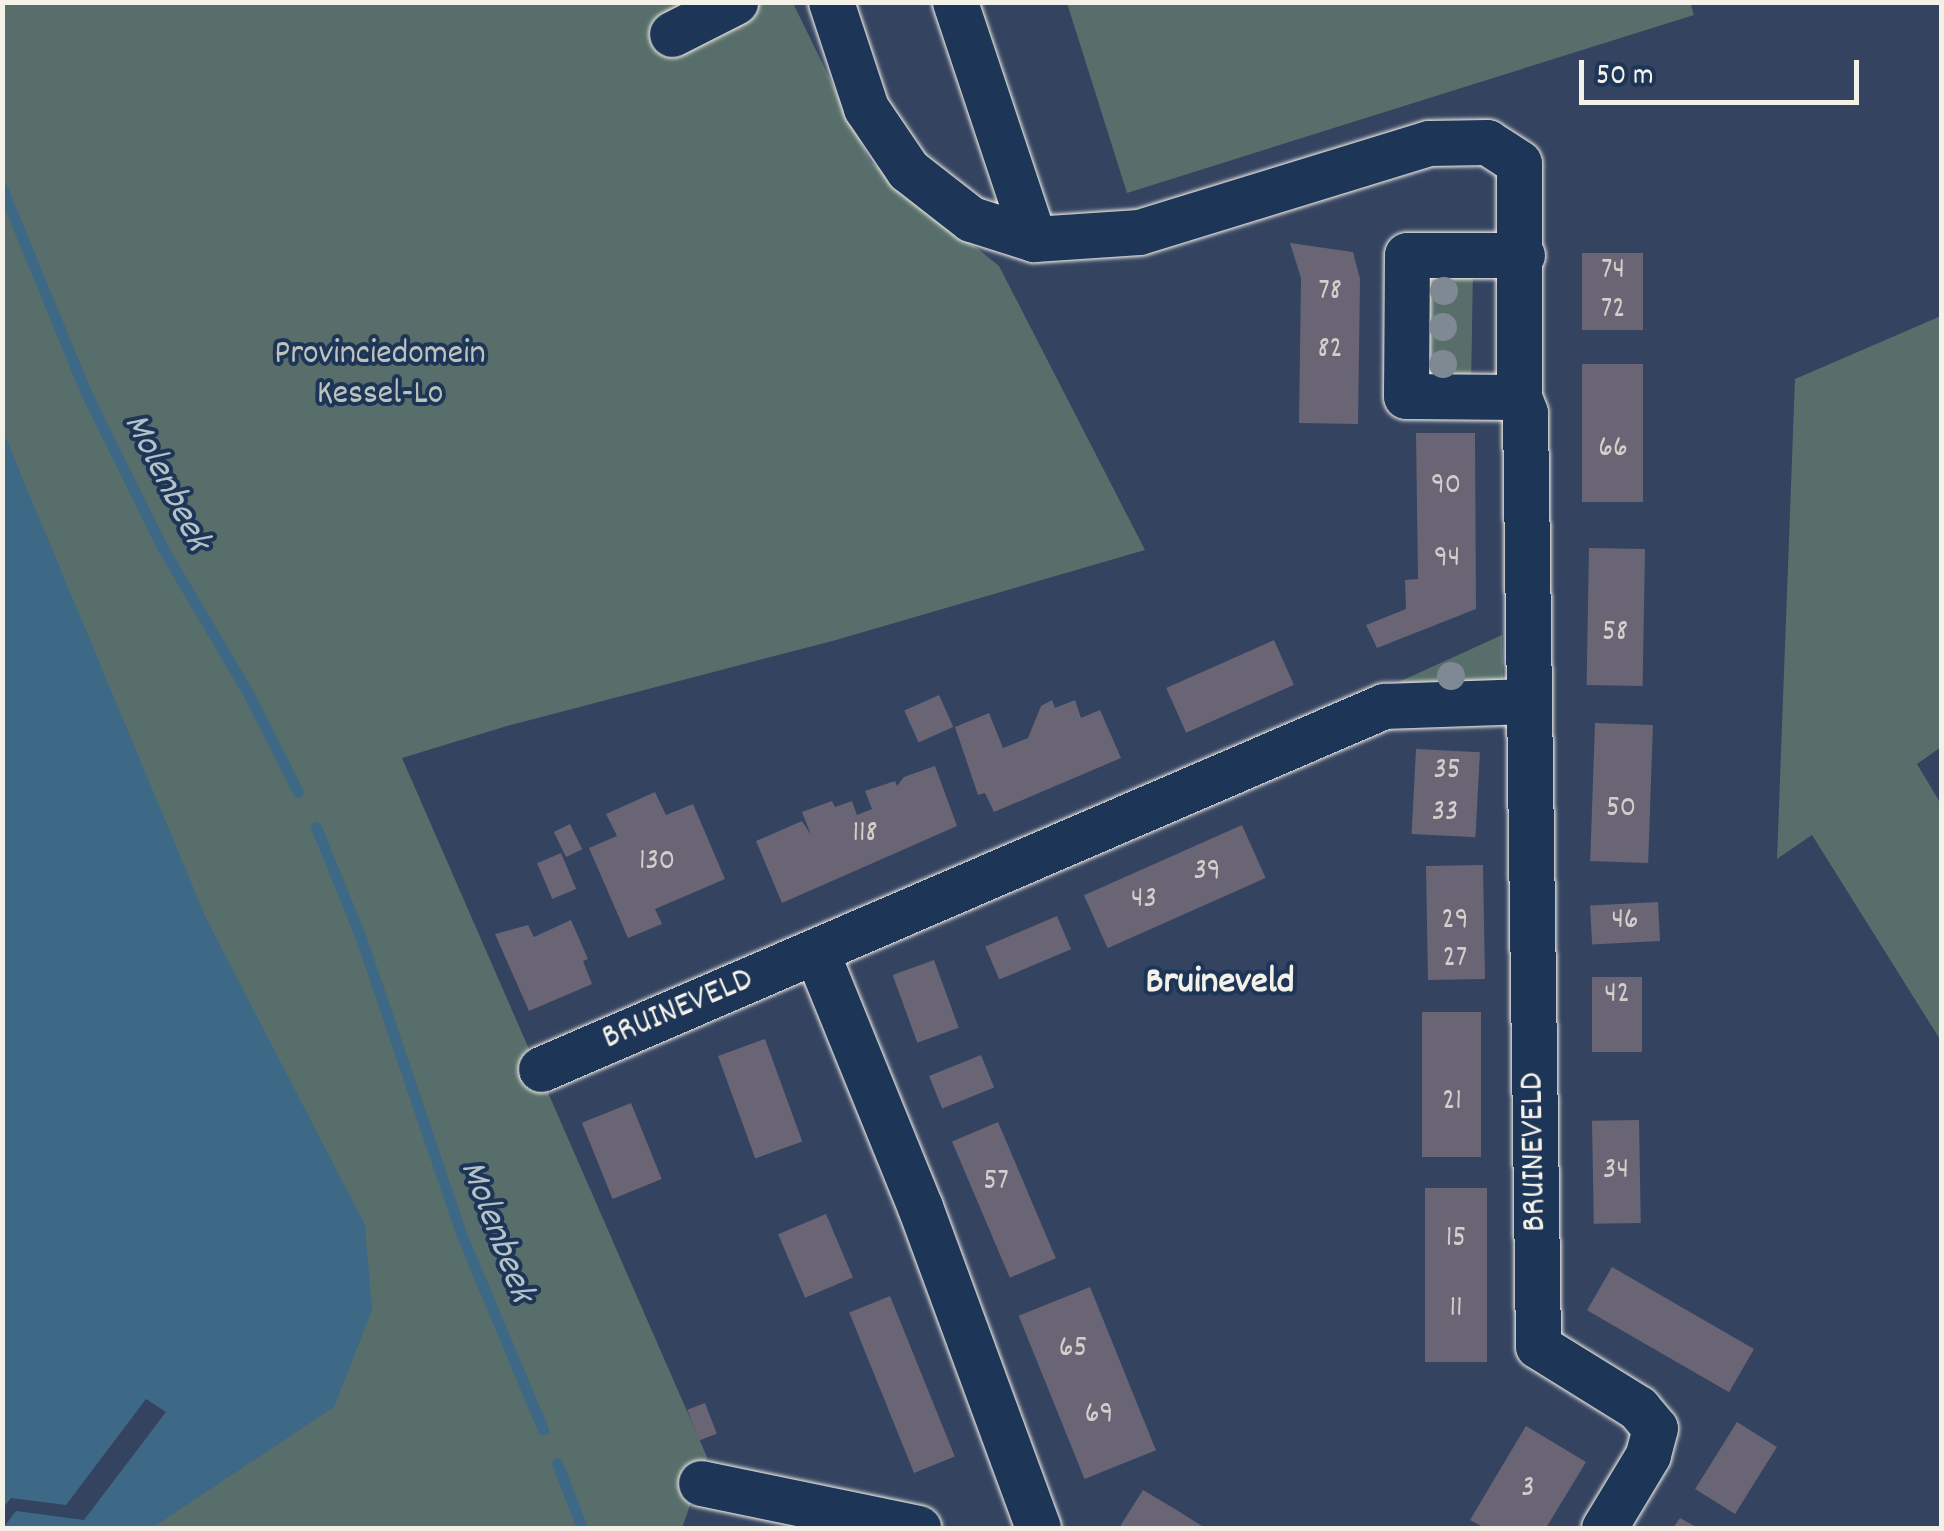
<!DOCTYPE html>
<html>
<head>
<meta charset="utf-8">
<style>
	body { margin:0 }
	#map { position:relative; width:1944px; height:1531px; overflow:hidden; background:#344360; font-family:Dekko,sans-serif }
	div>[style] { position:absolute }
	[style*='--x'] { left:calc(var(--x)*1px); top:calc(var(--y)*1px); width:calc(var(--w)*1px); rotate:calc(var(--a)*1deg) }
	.green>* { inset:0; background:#586e6a; transform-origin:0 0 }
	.water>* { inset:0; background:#3e6986 }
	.pier>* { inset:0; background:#344360 }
	.stream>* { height:11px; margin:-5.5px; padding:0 5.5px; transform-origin:5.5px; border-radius:5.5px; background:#3e6986 }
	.building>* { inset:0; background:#696574; transform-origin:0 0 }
	.roads { filter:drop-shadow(0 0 2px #f4f1e8) drop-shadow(0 0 2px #f4f1e8) }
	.minor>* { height:45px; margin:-22.5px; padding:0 22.5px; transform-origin:22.5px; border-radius:22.5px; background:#1d3557 }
	.trees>* { width:28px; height:28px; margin:-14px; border-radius:50%; background:#7f8993 }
	span { translate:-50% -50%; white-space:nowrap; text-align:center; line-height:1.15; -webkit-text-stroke:8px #1d3557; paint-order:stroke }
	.number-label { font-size:30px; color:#d1cecb }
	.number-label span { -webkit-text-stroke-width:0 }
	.park-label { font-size:35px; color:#bdc3bc }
	.street-label { font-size:35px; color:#f4f1e8 }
	.water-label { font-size:38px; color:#b4c1c6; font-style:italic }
	.neighbourhood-label { font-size:38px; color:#f4f1e8; font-weight:700 }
	.frame { position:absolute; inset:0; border:5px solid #f4f1e8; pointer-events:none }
	.scale { position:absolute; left:1579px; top:60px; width:280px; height:45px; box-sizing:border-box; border:5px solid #f4f1e8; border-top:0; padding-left:12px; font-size:30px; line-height:35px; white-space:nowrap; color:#f4f1e8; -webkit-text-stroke:8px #1d3557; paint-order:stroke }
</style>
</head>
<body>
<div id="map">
	<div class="green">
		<div style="clip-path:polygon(1690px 2px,1694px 15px,1127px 193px,1067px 3px)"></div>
		<div style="clip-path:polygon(3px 3px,793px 3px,870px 161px,999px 266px,1145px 550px,836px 640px,507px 726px,402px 758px,707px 1457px,682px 1528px,3px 1528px)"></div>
		<div style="left:1417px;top:271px;width:56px;height:112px;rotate:1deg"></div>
		<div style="clip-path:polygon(1941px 316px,1941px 747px,1917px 764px,1941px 804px,1941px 1041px,1812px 835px,1777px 859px,1795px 379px)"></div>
		<div style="clip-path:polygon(1502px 635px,1503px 680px,1390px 686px)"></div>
	</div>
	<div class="water">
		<div style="clip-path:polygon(2px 429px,206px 918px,365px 1225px,372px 1310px,334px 1407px,152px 1528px,3px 1528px)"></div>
	</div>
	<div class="pier">
		<div style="clip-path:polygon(146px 1399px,166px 1412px,84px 1520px,16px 1511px,3px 1528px,3px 1508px,11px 1498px,66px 1505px)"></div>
	</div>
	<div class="stream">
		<div style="--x:2;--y:188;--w:222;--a:67.7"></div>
		<div style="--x:86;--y:393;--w:172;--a:63.7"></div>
		<div style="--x:162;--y:547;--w:169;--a:59.5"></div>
		<div style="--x:248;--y:693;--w:111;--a:63.2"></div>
		<div style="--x:316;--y:827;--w:123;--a:68"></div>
		<div style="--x:362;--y:941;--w:311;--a:71.3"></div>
		<div style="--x:462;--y:1236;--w:210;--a:67.3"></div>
		<div style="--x:557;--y:1463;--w:70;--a:69"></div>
	</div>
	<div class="building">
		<div style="clip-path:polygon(1290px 243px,1353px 252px,1360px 279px,1358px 424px,1299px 423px,1301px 278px)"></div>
		<div style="left:1582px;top:253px;width:61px;height:77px"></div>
		<div style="left:1582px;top:364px;width:61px;height:138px"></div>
		<div style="clip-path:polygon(1416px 433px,1475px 433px,1476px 609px,1377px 648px,1366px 625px,1406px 609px,1405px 580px,1418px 579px)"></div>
		<div style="left:1589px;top:548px;width:56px;height:137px;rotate:1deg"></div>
		<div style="left:1274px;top:640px;width:49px;height:118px;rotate:66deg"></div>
		<div style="left:939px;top:695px;width:35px;height:38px;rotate:66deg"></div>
		<div style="clip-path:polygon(1052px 700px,1055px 708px,1075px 700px,1081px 718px,1100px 710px,1121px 758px,994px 812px,985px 793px,978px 795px,955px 727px,989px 713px,1003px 748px,1028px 738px,1041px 706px)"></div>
		<div style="left:1595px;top:723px;width:58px;height:138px;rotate:2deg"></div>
		<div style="left:1416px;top:749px;width:64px;height:85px;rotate:3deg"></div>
		<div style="clip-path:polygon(935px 766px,957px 826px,782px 903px,756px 841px,802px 821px,811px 835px,802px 812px,832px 801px,835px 807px,852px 801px,857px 815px,872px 809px,865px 791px,895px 781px,897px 786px,904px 777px)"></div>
		<div style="clip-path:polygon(655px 792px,666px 815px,693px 804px,725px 879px,655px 909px,662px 924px,628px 938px,589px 848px,617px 836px,606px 814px)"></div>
		<div style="left:570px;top:824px;width:28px;height:18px;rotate:64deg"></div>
		<div style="left:1242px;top:825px;width:58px;height:173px;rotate:66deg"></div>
		<div style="left:561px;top:853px;width:39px;height:26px;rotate:67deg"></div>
		<div style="left:1483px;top:865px;width:114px;height:57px;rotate:89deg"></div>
		<div style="left:1658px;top:902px;width:39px;height:68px;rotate:87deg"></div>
		<div style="left:1057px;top:916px;width:36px;height:78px;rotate:67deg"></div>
		<div style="clip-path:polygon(571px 920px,588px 959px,583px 961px,592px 984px,529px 1011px,495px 934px,528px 925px,534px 937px)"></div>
		<div style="left:934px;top:960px;width:72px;height:44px;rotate:70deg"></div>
		<div style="left:1592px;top:977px;width:50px;height:75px"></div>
		<div style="left:1481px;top:1012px;width:145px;height:59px;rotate:90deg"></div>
		<div style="left:765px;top:1039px;width:109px;height:50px;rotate:70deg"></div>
		<div style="left:981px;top:1055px;width:35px;height:56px;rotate:68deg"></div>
		<div style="left:631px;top:1103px;width:82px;height:53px;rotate:68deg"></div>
		<div style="left:1639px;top:1120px;width:103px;height:47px;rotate:89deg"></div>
		<div style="left:998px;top:1122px;width:148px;height:50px;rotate:67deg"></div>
		<div style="left:1425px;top:1188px;width:62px;height:174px"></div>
		<div style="left:826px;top:1214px;width:69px;height:52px;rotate:67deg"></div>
		<div style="left:1612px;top:1267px;width:164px;height:50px;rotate:30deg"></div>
		<div style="left:1090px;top:1287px;width:176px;height:77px;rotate:68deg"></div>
		<div style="left:890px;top:1296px;width:173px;height:44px;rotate:68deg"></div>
		<div style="left:705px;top:1403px;width:33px;height:19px;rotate:69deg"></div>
		<div style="left:1737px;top:1422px;width:47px;height:79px;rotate:32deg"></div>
		<div style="clip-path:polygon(1526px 1426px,1586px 1462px,1546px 1528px,1485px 1528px,1470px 1520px)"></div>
		<div style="clip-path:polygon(1143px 1490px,1175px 1509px,1205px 1528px,1119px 1528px)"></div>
		<div style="clip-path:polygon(1680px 1518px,1698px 1528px,1673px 1528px)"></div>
	</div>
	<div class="roads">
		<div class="minor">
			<div style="--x:831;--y:2;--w:112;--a:71.7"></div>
			<div style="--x:866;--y:108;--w:75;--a:55.9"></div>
			<div style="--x:908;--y:170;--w:80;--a:37.9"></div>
			<div style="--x:971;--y:219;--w:66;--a:17.6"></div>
			<div style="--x:955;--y:2;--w:250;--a:71.6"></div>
			<div style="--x:1034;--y:239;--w:105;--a:-3.8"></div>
			<div style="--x:1139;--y:232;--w:303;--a:-17.1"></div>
			<div style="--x:1429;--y:143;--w:58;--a:-1"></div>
			<div style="--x:1487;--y:142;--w:38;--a:33"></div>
			<div style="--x:1519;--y:163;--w:234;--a:90"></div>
			<div style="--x:1519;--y:397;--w:17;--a:69"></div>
			<div style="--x:1525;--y:413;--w:933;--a:89.2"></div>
			<div style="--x:1538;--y:1346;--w:118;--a:31.8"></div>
			<div style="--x:1638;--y:1408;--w:26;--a:50"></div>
			<div style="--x:1655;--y:1428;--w:28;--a:105"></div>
			<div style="--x:1648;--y:1455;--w:85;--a:121.1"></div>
			<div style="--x:672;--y:34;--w:71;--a:-26.9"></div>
			<div style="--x:1519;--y:397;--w:113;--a:-179.5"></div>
			<div style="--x:1406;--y:396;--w:141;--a:-89.6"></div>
			<div style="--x:1407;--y:255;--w:115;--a:0"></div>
			<div style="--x:816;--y:951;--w:276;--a:67.9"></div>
			<div style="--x:920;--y:1207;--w:342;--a:69.8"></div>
			<div style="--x:541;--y:1069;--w:918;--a:-23.3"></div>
			<div style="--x:1384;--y:706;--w:143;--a:-2"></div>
			<div style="--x:701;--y:1483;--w:222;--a:11.7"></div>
		</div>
	</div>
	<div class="trees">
		<div style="left:1444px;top:291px"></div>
		<div style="left:1443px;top:327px"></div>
		<div style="left:1443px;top:364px"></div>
		<div style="left:1451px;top:676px"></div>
	</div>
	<div class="number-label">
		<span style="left:1613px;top:272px">74</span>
		<span style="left:1330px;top:293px">78</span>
		<span style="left:1613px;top:311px">72</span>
		<span style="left:1330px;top:351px">82</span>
		<span style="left:1613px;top:450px">66</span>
		<span style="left:1446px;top:487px">90</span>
		<span style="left:1447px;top:560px">94</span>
		<span style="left:1615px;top:634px">58</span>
		<span style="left:1447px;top:772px">35</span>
		<span style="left:1621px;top:810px">50</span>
		<span style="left:1445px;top:814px">33</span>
		<span style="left:865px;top:835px">118</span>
		<span style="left:657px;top:863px">130</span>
		<span style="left:1207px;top:873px">39</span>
		<span style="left:1144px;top:901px">43</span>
		<span style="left:1455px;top:922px">29</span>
		<span style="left:1625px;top:922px">46</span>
		<span style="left:1455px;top:960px">27</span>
		<span style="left:1617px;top:996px">42</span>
		<span style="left:1452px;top:1103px">21</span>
		<span style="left:1616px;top:1172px">34</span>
		<span style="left:996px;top:1183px">57</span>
		<span style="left:1456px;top:1240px">15</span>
		<span style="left:1456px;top:1310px">11</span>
		<span style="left:1073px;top:1350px">65</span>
		<span style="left:1099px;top:1416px">69</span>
		<span style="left:1528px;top:1490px">3</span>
	</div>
	<div class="park-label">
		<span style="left:380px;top:375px">Provinciedomein<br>Kessel-Lo</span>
	</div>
	<div class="street-label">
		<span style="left:678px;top:1010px;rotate:-23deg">BRUINEVELD</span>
		<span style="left:1535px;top:1152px;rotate:-91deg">BRUINEVELD</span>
	</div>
	<div class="water-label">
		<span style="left:165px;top:483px;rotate:63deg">Molenbeek</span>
		<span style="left:495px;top:1232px;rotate:69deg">Molenbeek</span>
	</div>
	<div class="neighbourhood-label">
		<span style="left:1220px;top:984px">Bruineveld</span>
	</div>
	<div class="frame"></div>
	<div class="scale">50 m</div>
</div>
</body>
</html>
